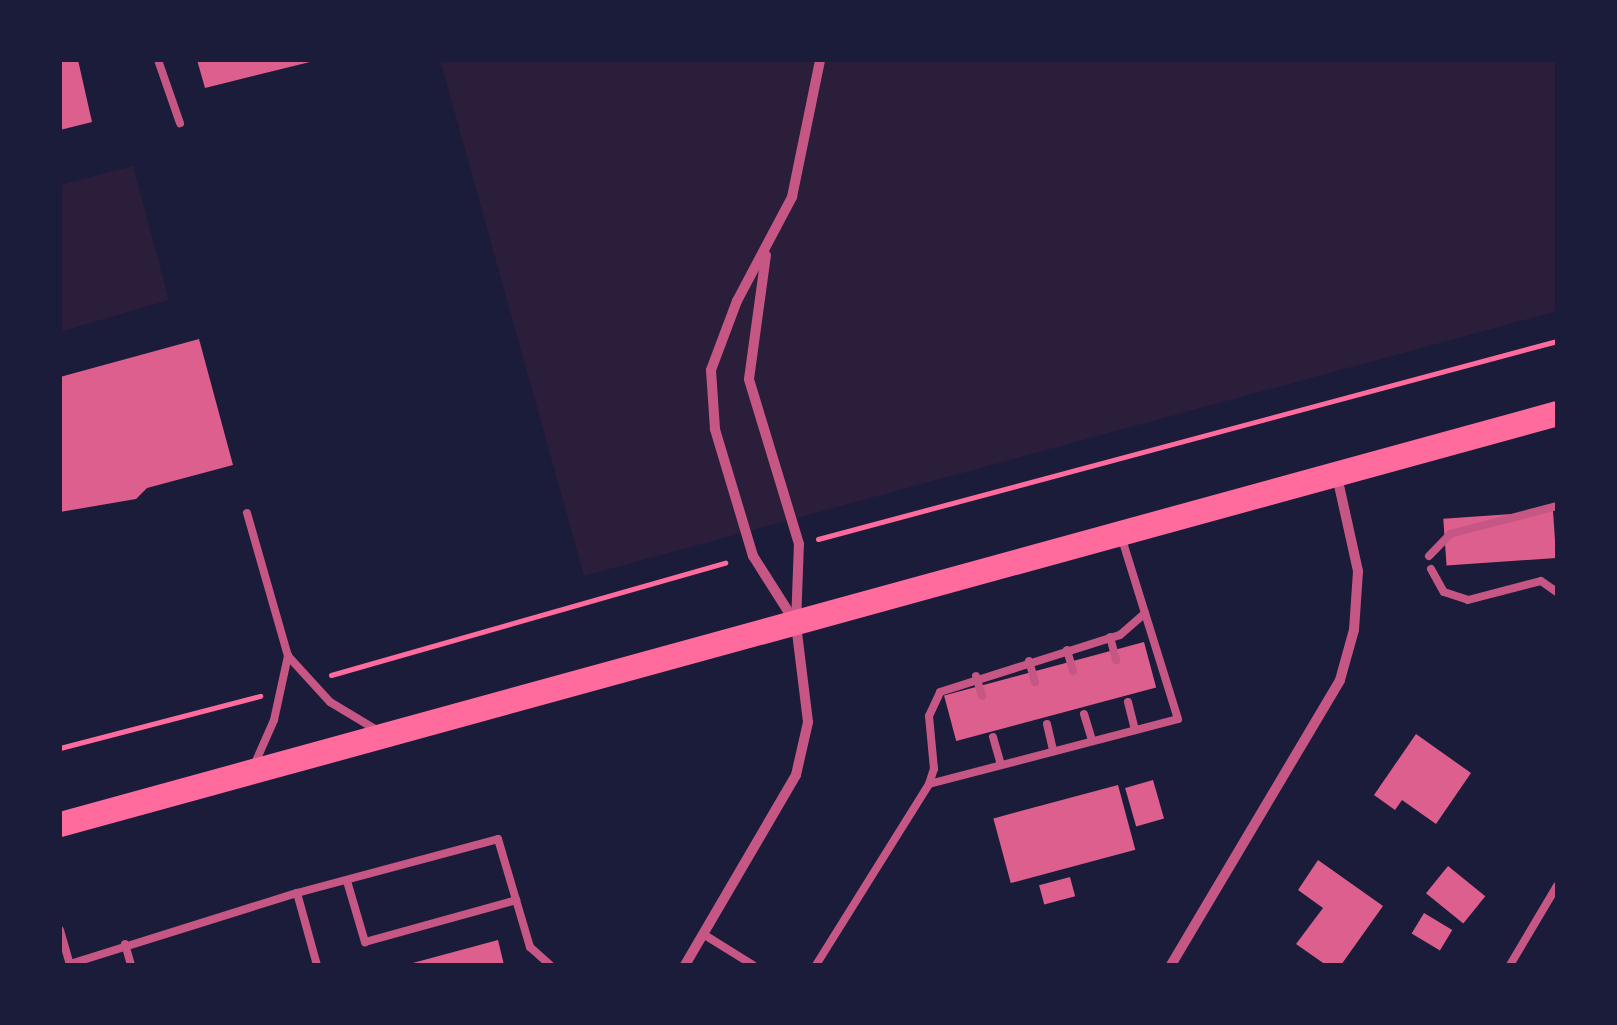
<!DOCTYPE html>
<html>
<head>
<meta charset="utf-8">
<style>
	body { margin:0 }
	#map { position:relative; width:1617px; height:1025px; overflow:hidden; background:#1b1b3a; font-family:Barlow,sans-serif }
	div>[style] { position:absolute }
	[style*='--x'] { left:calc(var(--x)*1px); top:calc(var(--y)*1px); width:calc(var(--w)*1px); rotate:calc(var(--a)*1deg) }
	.green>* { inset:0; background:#2a1e3b }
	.building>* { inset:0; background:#dd5f8e; transform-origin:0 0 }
	.path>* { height:5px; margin:-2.5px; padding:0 2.5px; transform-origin:2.5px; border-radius:2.5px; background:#ff6b9d }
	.service>* { height:8px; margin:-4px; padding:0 4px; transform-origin:4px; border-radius:4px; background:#c65784 }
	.minor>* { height:10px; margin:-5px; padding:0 5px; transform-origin:5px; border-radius:5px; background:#c65784 }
	.primary>* { height:25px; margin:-12.5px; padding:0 12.5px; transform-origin:12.5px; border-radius:12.5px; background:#ff6b9d }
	span { translate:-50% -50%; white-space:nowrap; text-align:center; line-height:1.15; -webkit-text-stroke:9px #1b1b3a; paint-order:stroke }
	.frame { position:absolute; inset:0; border:62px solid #1b1b3a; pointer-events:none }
</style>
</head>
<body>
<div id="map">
	<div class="green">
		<div style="clip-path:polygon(440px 60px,1557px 60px,1557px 311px,584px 576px)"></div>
		<div style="clip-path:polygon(133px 166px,169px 300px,60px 332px,60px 185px)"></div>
	</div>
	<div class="building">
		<div style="clip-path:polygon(60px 60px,78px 60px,92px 122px,60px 130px)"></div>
		<div style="clip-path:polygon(197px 60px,313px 60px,314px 61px,205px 88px)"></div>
		<div style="clip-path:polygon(199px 339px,233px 465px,147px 488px,136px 499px,60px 512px,60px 377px)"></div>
		<div style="left:1553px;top:511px;width:47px;height:110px;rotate:86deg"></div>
		<div style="left:1144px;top:642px;width:47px;height:207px;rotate:75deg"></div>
		<div style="clip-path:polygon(1416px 734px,1471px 773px,1436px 824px,1402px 800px,1395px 810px,1374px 795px)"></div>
		<div style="left:1153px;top:780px;width:40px;height:29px;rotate:74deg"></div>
		<div style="left:1118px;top:785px;width:67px;height:129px;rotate:75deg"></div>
		<div style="clip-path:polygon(1318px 860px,1383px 906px,1341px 965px,1326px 965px,1296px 944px,1323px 908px,1298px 890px)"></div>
		<div style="left:1448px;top:866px;width:48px;height:35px;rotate:39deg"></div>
		<div style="left:1070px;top:877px;width:20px;height:32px;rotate:75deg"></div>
		<div style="left:1424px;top:913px;width:33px;height:24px;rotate:31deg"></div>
		<div style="clip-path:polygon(498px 940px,504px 965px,410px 965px,409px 964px)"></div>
	</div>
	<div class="path">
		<div style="--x:818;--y:539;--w:765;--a:-15"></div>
		<div style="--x:331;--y:675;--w:410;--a:-15.9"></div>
		<div style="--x:60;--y:748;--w:207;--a:-14.6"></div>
	</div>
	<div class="service">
		<div style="--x:158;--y:60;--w:67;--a:70.8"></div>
		<div style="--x:247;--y:513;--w:149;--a:74"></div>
		<div style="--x:288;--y:656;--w:62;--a:47.6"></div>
		<div style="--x:330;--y:702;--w:52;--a:31"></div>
		<div style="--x:1429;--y:556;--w:30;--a:-46"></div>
		<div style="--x:1450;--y:534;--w:111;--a:-14.7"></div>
		<div style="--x:1431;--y:569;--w:26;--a:61"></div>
		<div style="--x:1444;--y:592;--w:25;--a:18"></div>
		<div style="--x:1468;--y:600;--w:75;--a:-14.6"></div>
		<div style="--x:1541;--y:581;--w:19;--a:35"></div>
		<div style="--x:1110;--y:637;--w:24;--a:75"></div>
		<div style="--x:1067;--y:650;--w:22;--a:74"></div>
		<div style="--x:1029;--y:661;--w:22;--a:74"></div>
		<div style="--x:976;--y:676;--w:21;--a:73"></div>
		<div style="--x:1128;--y:702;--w:29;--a:76"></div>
		<div style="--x:1084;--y:714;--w:28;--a:73"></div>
		<div style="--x:1047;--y:724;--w:28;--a:77"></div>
		<div style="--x:993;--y:737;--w:29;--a:74"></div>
		<div style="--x:256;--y:761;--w:45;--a:-66.3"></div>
		<div style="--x:274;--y:720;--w:66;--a:-77.7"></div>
		<div style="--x:929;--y:784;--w:257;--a:-14.6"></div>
		<div style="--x:1178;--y:719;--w:111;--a:-107.3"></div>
		<div style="--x:347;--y:881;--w:64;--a:73.6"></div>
		<div style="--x:365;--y:942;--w:157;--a:-15.5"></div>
		<div style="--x:297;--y:893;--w:208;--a:-15"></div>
		<div style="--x:498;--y:839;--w:113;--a:73.5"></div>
		<div style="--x:530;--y:947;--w:27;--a:42"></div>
		<div style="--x:60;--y:930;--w:35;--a:74"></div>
		<div style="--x:70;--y:964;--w:238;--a:-17.4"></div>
		<div style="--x:297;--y:893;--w:75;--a:74.5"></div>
		<div style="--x:703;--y:934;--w:59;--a:31.8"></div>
		<div style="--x:125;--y:944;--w:22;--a:74"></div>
		<div style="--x:816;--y:965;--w:213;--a:-58"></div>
		<div style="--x:929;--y:784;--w:16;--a:-72"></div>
		<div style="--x:934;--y:769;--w:53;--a:-95.4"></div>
		<div style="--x:929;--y:716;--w:26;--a:-65"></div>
		<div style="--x:940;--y:692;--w:189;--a:-17.6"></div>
		<div style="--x:1120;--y:635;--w:33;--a:-41"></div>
		<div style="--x:1145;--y:613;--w:81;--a:-107.3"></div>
		<div style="--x:1510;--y:965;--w:92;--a:-59.3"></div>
	</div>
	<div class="minor">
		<div style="--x:793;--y:619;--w:75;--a:-122.4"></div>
		<div style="--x:753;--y:556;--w:133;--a:-106.7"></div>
		<div style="--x:715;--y:429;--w:59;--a:-93.9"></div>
		<div style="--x:711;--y:370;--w:74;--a:-69.4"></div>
		<div style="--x:737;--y:301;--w:118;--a:-62.1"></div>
		<div style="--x:792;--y:197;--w:140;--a:-78.4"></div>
		<div style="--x:685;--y:965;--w:220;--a:-59.7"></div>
		<div style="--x:796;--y:775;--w:54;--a:-77.2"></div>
		<div style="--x:808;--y:722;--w:99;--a:-97"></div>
		<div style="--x:796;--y:624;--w:80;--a:-87.9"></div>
		<div style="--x:799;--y:544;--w:172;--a:-106.9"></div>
		<div style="--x:749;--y:379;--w:125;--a:-82.2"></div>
		<div style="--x:1171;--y:965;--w:331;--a:-59.3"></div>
		<div style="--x:1340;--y:680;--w:52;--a:-74.4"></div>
		<div style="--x:1354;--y:630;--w:59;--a:-86.1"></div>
		<div style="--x:1358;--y:571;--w:97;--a:-102.5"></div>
	</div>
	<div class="primary">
		<div style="--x:60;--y:824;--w:1552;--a:-15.35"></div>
	</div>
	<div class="frame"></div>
</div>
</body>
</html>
